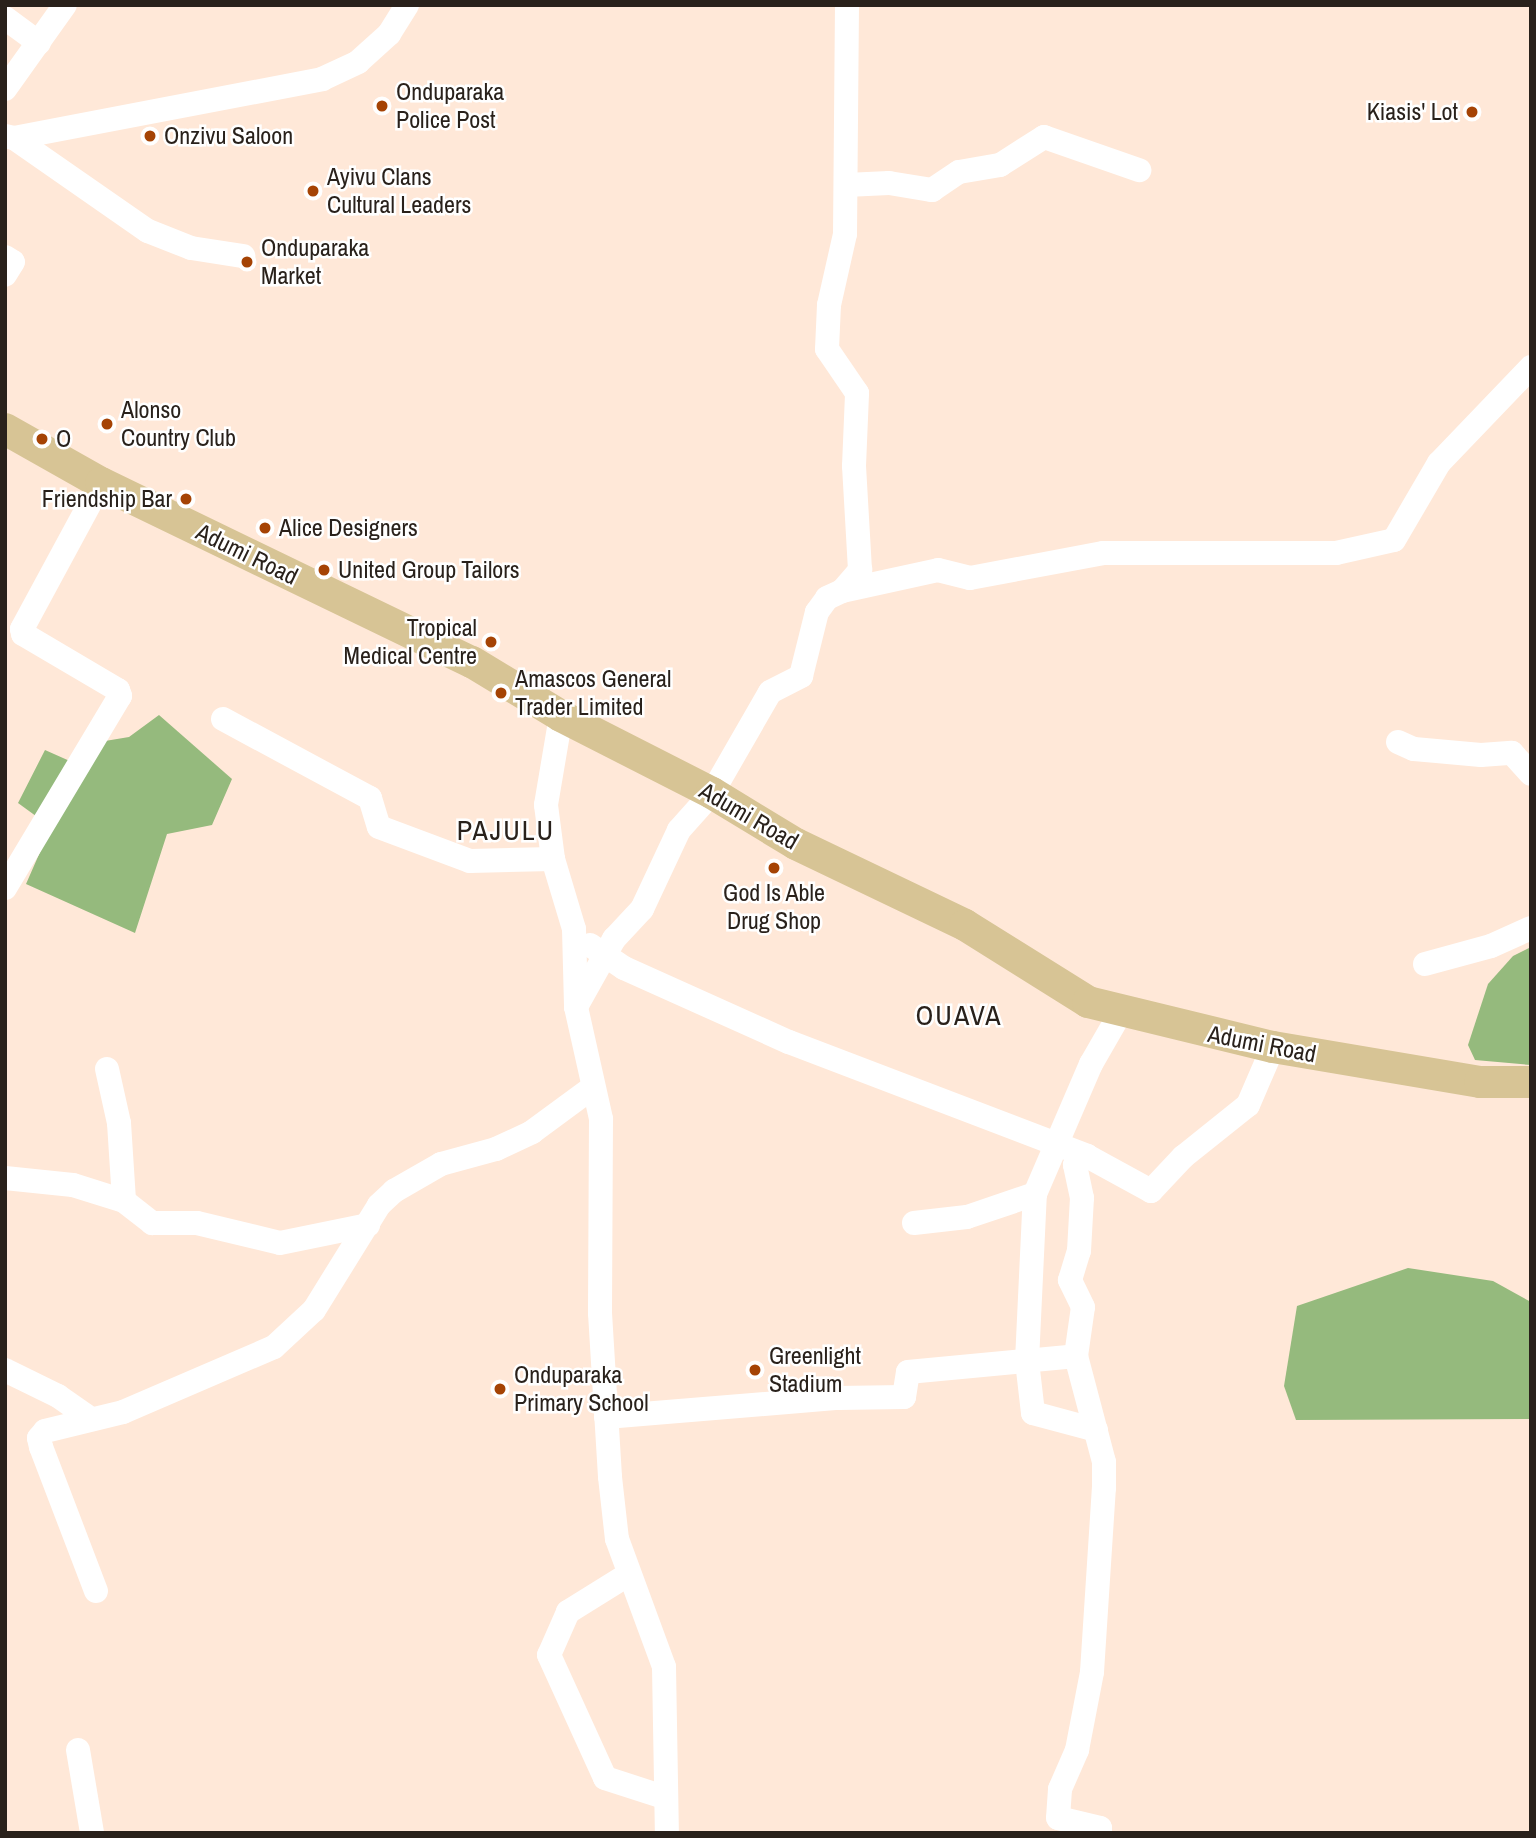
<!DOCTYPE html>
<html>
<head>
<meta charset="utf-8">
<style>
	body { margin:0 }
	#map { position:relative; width:1536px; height:1838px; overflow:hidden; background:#ffe8d8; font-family:"Archivo Narrow",sans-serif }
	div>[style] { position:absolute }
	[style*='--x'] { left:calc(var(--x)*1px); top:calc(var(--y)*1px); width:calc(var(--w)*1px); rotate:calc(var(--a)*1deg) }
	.forest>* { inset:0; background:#95ba7d }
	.minor>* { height:24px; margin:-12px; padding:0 12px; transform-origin:12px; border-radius:12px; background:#fff }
	.major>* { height:32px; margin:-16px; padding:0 16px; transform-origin:16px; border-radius:16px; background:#d7c495 }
	.dots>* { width:19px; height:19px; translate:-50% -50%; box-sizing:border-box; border:4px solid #fff; border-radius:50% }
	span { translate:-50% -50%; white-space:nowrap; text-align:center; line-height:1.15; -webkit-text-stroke:5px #fff; paint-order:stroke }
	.poi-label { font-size:24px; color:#29211b }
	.left { translate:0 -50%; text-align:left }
	.right { translate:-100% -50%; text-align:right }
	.street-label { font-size:24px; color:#29211b }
	.quarter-label { font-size:28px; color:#29211b; letter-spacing:2px }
	.frame { position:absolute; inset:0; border:7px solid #29211b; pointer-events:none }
</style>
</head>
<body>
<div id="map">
	<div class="forest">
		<div style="clip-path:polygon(159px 715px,232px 779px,212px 825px,167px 834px,135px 933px,26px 884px,51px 827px,18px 803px,45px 750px,72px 762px,99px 742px,129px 737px)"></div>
		<div style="clip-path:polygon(1531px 947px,1531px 1065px,1475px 1060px,1468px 1045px,1488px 984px,1513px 956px)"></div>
		<div style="clip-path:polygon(1408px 1268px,1493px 1281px,1531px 1302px,1531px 1419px,1296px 1420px,1284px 1386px,1297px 1306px)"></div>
	</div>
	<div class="minor">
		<div style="--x:5;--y:18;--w:42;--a:36.3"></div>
		<div style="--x:5;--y:89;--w:103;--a:-54.5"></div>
		<div style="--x:5;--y:136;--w:9;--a:13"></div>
		<div style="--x:14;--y:138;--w:314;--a:-10.8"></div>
		<div style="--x:322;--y:79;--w:40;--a:-25"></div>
		<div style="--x:358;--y:62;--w:42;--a:-42.1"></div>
		<div style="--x:389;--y:34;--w:34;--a:-58"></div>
		<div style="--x:14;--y:138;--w:163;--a:34.8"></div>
		<div style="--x:148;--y:231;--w:46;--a:21.6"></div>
		<div style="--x:191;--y:248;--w:53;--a:8.7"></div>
		<div style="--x:846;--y:185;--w:43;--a:-2.7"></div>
		<div style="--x:889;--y:183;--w:44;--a:9.2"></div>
		<div style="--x:932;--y:190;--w:32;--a:-34"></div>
		<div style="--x:959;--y:172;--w:42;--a:-9.7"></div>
		<div style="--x:1000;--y:165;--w:52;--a:-32.5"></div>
		<div style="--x:1044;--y:137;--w:101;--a:19.2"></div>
		<div style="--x:5;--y:257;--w:9;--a:32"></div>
		<div style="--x:13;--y:262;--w:15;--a:122"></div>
		<div style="--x:842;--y:591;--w:28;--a:-49"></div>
		<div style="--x:860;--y:570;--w:104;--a:-93.3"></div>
		<div style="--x:854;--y:466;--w:73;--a:-87.6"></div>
		<div style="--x:857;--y:393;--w:53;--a:-124.3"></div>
		<div style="--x:827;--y:349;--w:44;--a:-87.4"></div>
		<div style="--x:829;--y:305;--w:73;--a:-77.3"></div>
		<div style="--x:845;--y:234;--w:229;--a:-89.5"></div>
		<div style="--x:561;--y:716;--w:90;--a:99.6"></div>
		<div style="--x:546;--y:805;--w:54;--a:82.6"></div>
		<div style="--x:553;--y:859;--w:73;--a:73.3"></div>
		<div style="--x:574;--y:929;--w:78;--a:88.5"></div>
		<div style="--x:576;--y:1007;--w:115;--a:77.4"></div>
		<div style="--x:601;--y:1119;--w:194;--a:90.3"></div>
		<div style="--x:600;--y:1313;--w:164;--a:86.5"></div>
		<div style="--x:610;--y:1477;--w:62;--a:83.6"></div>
		<div style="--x:617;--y:1539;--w:136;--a:69.8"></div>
		<div style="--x:664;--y:1667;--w:166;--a:89"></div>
		<div style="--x:223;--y:719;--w:167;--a:28.3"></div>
		<div style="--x:370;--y:798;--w:30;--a:73"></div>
		<div style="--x:379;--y:827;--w:97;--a:20.5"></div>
		<div style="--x:470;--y:861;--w:83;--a:-1.4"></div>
		<div style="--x:1398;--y:742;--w:17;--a:24"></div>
		<div style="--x:1414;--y:749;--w:67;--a:5.1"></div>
		<div style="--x:1481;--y:755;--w:31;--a:-4"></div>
		<div style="--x:1512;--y:753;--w:28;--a:48"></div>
		<div style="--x:5;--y:888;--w:224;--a:-59.1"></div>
		<div style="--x:120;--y:696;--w:6;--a:-108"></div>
		<div style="--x:118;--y:690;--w:110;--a:-149.5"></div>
		<div style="--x:23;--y:634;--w:5;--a:-101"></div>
		<div style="--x:22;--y:629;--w:166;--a:-61.6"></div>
		<div style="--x:590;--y:945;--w:41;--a:34.1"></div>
		<div style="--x:624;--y:968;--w:181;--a:24.2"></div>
		<div style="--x:789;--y:1042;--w:319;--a:20.9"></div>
		<div style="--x:1425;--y:964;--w:68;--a:-15.3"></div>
		<div style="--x:1491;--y:946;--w:44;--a:-24.2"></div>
		<div style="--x:576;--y:1007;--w:78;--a:-60.8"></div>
		<div style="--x:614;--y:939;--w:41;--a:-47"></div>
		<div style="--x:642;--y:909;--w:87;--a:-64.9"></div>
		<div style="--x:679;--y:830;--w:50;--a:-48.3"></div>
		<div style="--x:712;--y:793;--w:116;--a:-60.1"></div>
		<div style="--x:770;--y:692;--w:35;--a:-27"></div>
		<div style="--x:801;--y:676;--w:66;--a:-76"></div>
		<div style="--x:817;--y:612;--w:17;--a:-54"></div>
		<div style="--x:827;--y:598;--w:17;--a:-25"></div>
		<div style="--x:842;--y:591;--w:98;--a:-12.3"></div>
		<div style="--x:938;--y:570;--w:33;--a:14"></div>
		<div style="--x:970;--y:578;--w:135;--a:-10.6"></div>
		<div style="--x:1103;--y:553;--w:233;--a:0"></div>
		<div style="--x:1336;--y:553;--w:59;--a:-12.6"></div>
		<div style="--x:1394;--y:540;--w:89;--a:-59.7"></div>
		<div style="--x:1439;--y:463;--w:133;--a:-46.2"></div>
		<div style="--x:107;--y:1069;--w:55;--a:77.5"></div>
		<div style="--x:119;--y:1123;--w:78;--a:86.3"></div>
		<div style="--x:5;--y:1178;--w:68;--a:5.9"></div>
		<div style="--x:73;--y:1185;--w:53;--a:17.4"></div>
		<div style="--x:124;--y:1201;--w:36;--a:38"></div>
		<div style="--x:152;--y:1223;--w:45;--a:0"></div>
		<div style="--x:197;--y:1223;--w:85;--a:13.5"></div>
		<div style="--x:280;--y:1243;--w:90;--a:-11.6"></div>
		<div style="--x:914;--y:1223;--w:53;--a:-6.5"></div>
		<div style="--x:967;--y:1217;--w:72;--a:-18.7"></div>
		<div style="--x:5;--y:1370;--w:59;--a:26.1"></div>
		<div style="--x:58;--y:1396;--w:39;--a:35"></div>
		<div style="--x:606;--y:1417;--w:233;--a:-4.7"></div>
		<div style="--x:838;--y:1398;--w:66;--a:-0.9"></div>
		<div style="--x:904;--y:1397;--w:25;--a:-81"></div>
		<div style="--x:908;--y:1372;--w:169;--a:-5.4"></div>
		<div style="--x:1096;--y:1430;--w:65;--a:-164.9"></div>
		<div style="--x:1033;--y:1413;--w:52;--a:-96.6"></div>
		<div style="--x:1027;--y:1361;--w:167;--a:-87.3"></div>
		<div style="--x:1035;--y:1194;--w:142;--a:-66.7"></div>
		<div style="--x:1091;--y:1064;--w:62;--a:-60.1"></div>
		<div style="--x:629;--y:1574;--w:72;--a:148.1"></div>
		<div style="--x:568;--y:1612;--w:47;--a:113.8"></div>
		<div style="--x:549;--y:1655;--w:135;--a:65.5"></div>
		<div style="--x:605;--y:1778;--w:62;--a:17.9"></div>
		<div style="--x:96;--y:1591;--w:154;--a:-110.9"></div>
		<div style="--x:41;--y:1447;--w:9;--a:-103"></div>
		<div style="--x:39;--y:1438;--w:9;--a:-49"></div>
		<div style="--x:45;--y:1431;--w:80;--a:-13.7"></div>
		<div style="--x:123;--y:1412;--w:164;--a:-23.3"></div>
		<div style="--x:274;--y:1347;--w:54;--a:-42.8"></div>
		<div style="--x:314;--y:1310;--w:123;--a:-58.2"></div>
		<div style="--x:379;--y:1205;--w:21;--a:-43"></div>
		<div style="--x:394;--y:1191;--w:54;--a:-29.9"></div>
		<div style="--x:441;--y:1164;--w:57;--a:-15.3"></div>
		<div style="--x:496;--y:1149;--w:40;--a:-25"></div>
		<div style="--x:532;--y:1132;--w:74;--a:-36.3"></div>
		<div style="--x:78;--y:1750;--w:84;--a:80.4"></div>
		<div style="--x:1100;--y:1833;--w:5;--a:-90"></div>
		<div style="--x:1100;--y:1828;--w:43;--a:-166.6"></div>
		<div style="--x:1058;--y:1818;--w:29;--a:-86"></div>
		<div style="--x:1060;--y:1789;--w:43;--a:-66.4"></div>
		<div style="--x:1077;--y:1750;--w:79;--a:-79.1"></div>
		<div style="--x:1092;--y:1672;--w:184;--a:-86.3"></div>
		<div style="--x:1104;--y:1488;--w:26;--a:-90"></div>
		<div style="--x:1104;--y:1462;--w:110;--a:-104.8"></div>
		<div style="--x:1076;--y:1356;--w:49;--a:-81.9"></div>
		<div style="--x:1083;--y:1307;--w:30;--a:-116"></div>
		<div style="--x:1070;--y:1280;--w:30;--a:-73"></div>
		<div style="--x:1079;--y:1251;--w:53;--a:-86.8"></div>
		<div style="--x:1082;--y:1198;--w:34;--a:-102"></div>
		<div style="--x:1075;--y:1165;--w:15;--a:-37"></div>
		<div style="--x:1087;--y:1156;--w:73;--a:28.7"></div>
		<div style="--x:1151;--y:1191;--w:47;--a:-46.7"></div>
		<div style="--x:1183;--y:1157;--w:83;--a:-38.7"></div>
		<div style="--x:1248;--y:1105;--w:63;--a:-66.7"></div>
	</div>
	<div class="major">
		<div style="--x:5;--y:429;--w:110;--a:29.4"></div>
		<div style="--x:101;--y:483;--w:412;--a:25.8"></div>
		<div style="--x:472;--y:662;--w:104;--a:31.2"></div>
		<div style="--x:561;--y:716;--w:169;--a:27"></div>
		<div style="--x:712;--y:793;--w:98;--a:31.3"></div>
		<div style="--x:796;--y:844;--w:187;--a:25.6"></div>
		<div style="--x:965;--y:925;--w:145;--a:32"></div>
		<div style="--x:1088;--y:1002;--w:190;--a:13.7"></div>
		<div style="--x:1273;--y:1047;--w:210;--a:9.6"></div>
		<div style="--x:1480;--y:1082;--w:51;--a:0"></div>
	</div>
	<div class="dots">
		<div style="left:382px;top:106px;background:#a54304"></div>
		<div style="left:1472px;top:112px;background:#a54304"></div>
		<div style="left:150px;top:136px;background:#a54304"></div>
		<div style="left:313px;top:191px;background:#a54304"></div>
		<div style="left:247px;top:262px;background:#a54304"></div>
		<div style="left:107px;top:424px;background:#a54304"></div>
		<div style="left:42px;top:439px;background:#a54304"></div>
		<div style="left:186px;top:499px;background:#a54304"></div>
		<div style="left:265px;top:528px;background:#a54304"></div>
		<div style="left:324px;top:570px;background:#a54304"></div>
		<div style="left:491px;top:642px;background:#a54304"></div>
		<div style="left:501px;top:693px;background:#a54304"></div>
		<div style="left:774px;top:868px;background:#a54304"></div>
		<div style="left:755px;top:1370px;background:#a54304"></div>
		<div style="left:500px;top:1389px;background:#a54304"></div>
	</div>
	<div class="poi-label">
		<span class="left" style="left:396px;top:106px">Onduparaka<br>Police Post</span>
		<span class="right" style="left:1458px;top:112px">Kiasis' Lot</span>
		<span class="left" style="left:164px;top:136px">Onzivu Saloon</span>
		<span class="left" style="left:327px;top:191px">Ayivu Clans<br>Cultural Leaders</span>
		<span class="left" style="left:261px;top:262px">Onduparaka<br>Market</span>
		<span class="left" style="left:121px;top:424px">Alonso<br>Country Club</span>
		<span class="left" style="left:56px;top:439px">O</span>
		<span class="right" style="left:172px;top:499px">Friendship Bar</span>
		<span class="left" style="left:279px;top:528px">Alice Designers</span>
		<span class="left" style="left:338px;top:570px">United Group Tailors</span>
		<span class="right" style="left:477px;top:642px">Tropical<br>Medical Centre</span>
		<span class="left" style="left:515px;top:693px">Amascos General<br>Trader Limited</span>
		<span style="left:774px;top:907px">God Is Able<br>Drug Shop</span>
		<span class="left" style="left:769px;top:1370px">Greenlight<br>Stadium</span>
		<span class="left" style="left:514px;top:1389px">Onduparaka<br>Primary School</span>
	</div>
	<div class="street-label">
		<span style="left:247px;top:554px;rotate:26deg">Adumi Road</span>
		<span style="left:749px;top:816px;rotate:30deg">Adumi Road</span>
		<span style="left:1262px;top:1044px;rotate:11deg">Adumi Road</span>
	</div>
	<div class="quarter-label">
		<span style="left:506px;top:830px">PAJULU</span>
		<span style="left:959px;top:1015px">OUAVA</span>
	</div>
	<div class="frame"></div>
</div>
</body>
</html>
